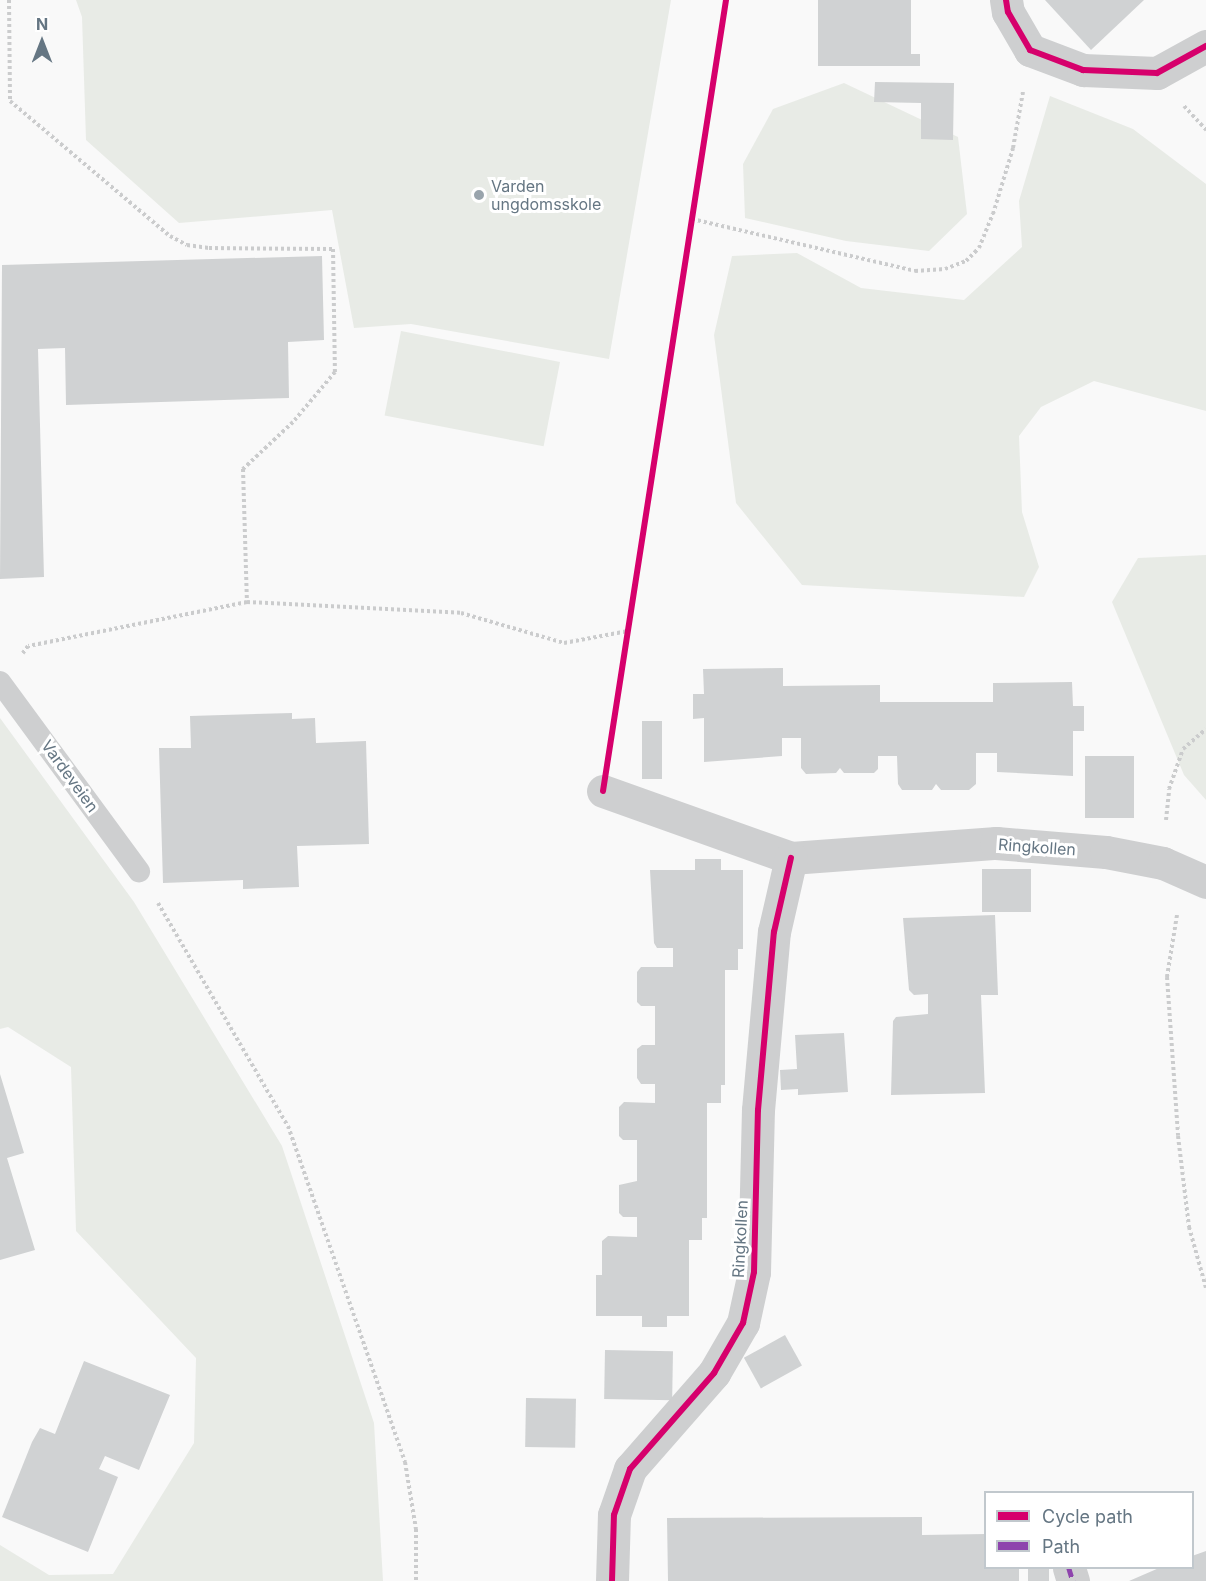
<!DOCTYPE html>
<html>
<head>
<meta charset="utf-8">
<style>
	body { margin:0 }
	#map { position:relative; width:1206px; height:1581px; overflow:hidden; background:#f9f9f9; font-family:Inter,sans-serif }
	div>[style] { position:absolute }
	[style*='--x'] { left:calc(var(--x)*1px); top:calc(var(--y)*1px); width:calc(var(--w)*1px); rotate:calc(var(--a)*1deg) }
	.green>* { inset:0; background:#e8ebe6; transform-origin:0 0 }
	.building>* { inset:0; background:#d0d2d3; transform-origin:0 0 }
	.path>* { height:4px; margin-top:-2px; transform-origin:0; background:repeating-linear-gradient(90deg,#cbcccd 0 3px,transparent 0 6px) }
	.service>* { height:22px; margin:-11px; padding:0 11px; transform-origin:11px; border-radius:11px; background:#cecfd0 }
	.minor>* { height:33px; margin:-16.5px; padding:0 16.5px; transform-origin:16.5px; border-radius:16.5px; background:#cecfd0 }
	.quiet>* { height:4.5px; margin-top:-2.25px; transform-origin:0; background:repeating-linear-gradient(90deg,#8e44ad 0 9px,transparent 0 13.5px) }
	.cycleway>* { height:6px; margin:-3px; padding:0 3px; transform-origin:3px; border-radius:3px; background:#d6006c }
	.dots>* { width:16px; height:16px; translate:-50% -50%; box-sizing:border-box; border:3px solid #fff; border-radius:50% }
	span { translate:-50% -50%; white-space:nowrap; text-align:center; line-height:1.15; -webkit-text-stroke:6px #fff; paint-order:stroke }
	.poi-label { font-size:16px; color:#657683 }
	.left { translate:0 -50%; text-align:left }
	.street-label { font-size:16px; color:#657683 }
	.legend { position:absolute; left:984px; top:1491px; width:210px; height:78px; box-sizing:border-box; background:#fff; border:2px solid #c1c8cd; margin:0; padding:8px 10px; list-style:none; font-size:18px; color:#657683 }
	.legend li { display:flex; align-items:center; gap:12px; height:30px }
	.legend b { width:30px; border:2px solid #c1c8cd }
	.north { position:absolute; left:12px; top:12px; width:60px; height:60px; -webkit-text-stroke:4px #fff; paint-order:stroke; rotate:0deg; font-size:16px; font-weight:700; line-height:24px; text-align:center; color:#657683 }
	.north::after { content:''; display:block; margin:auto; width:21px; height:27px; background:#657683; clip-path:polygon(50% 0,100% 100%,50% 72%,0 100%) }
</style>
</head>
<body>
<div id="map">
	<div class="green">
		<div style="clip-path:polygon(76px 0,671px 0,609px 359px,411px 324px,354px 328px,332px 210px,179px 223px,86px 140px,82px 17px)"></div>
		<div style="clip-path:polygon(844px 83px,958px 137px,967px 214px,929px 251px,846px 241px,745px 218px,743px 164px,773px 109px)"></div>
		<div style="clip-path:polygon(1050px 96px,1133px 129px,1206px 184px,1206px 411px,1094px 381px,1041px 407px,1019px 436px,1022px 512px,1039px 567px,1024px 597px,802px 585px,736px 503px,714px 335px,732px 256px,797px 253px,861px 288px,964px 300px,1022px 247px,1019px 201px)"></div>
		<div style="left:401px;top:331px;width:162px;height:86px;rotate:11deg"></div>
		<div style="clip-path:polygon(1206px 555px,1206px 800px,1184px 775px,1112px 602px,1138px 558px)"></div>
		<div style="clip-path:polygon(0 718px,134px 902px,282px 1146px,374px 1423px,383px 1581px,0 1581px,0 1545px,49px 1575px,113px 1574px,194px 1443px,196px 1358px,76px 1231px,71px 1067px,8px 1027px,0 1029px)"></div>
	</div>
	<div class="building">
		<div style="clip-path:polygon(818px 0,911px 0,911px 54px,920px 54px,920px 66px,818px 66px)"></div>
		<div style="clip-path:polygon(1045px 0,1144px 0,1091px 50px)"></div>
		<div style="clip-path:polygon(875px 82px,954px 83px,953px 140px,921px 139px,921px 103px,874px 102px)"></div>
		<div style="clip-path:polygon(322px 256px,324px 340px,288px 342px,289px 398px,66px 405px,65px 348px,38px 349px,44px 577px,0 579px,2px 265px)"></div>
		<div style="clip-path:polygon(783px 668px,783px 686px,880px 685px,880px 702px,993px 702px,993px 683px,1072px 682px,1073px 706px,1084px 706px,1084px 731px,1073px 731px,1073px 776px,997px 772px,997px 753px,976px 753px,976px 784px,969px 790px,941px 790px,936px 784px,932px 790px,902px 790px,898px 784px,897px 756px,878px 756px,878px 769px,874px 773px,844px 773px,840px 768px,836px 773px,806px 774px,801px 768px,801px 738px,782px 738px,782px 756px,704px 762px,704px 718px,693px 719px,693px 694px,704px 694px,703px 669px)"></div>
		<div style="clip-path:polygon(292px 713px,292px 719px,315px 718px,316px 743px,366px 741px,369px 844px,297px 846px,299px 887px,243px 889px,243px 880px,163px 883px,159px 748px,191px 748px,190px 716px)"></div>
		<div style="left:642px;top:721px;width:20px;height:58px"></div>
		<div style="left:1085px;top:756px;width:49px;height:62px"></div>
		<div style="clip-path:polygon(695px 859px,721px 859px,721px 870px,743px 870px,743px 949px,738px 949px,738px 970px,725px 970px,725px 1085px,721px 1085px,721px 1103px,707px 1103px,707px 1218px,702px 1218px,702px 1240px,689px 1240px,689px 1316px,667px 1316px,667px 1327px,642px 1327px,642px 1316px,596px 1316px,596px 1275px,602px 1275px,602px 1241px,608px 1236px,637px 1237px,637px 1217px,623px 1217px,619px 1213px,619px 1185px,637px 1181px,637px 1140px,623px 1140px,619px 1136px,619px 1107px,624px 1102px,655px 1103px,655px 1084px,641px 1084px,637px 1078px,637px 1049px,642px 1045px,655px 1045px,655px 1006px,641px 1006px,637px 1002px,637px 972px,641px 967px,673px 967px,673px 948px,657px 948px,654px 943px,650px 870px,695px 870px)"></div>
		<div style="left:982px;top:869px;width:49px;height:43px"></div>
		<div style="clip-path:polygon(995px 915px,998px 995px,981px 995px,985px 1093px,891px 1095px,893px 1021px,896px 1017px,928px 1014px,928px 994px,914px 995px,909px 990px,903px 918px)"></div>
		<div style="clip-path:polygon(844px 1033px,848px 1092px,798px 1095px,798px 1089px,781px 1090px,780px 1070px,797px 1069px,795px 1035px)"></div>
		<div style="clip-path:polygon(0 1074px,24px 1153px,7px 1158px,35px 1250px,0 1260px)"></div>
		<div style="left:785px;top:1335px;width:35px;height:47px;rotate:61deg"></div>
		<div style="left:605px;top:1350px;width:68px;height:49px;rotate:1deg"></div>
		<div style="clip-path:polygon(84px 1361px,170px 1395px,139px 1470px,105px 1456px,99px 1469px,118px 1477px,88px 1552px,2px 1517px,32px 1442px,40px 1428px,55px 1434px)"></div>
		<div style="left:526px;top:1398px;width:50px;height:49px;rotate:1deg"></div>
		<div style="clip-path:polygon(922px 1517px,922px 1535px,986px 1534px,986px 1568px,1019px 1568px,1019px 1581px,668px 1581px,667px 1518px)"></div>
		<div style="clip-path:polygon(1206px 1551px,1206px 1581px,1129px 1581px,1159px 1568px,1192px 1568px,1192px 1556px)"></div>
		<div style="left:1028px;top:1568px;width:21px;height:13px"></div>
	</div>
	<div class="path">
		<div style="--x:9;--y:0;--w:101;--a:89.4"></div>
		<div style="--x:10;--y:101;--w:209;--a:40.2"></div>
		<div style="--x:170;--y:236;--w:19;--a:28"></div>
		<div style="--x:187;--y:245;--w:22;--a:8"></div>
		<div style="--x:209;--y:248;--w:124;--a:0.5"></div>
		<div style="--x:333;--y:249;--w:123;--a:89.1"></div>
		<div style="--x:335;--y:372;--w:65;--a:130"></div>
		<div style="--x:293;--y:422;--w:69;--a:136.8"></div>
		<div style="--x:243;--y:469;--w:133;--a:88.3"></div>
		<div style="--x:247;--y:602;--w:223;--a:168.6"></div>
		<div style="--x:28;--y:646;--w:9;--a:126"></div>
		<div style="--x:1184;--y:106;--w:33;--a:47"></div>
		<div style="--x:692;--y:219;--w:229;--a:13.1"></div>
		<div style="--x:915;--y:271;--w:30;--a:-4"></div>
		<div style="--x:945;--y:269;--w:22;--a:-21"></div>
		<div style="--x:966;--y:261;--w:18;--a:-45"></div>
		<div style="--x:979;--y:248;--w:37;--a:-68"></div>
		<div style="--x:993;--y:214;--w:69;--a:-73.1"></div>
		<div style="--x:1013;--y:148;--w:57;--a:-79.9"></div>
		<div style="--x:247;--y:602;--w:214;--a:2.9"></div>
		<div style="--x:461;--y:613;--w:107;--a:16.2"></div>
		<div style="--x:564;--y:643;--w:65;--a:-10.6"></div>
		<div style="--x:1166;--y:820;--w:31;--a:-84"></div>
		<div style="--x:1169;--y:789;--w:42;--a:-70.7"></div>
		<div style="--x:1183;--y:749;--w:30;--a:-41"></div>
		<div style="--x:158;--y:903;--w:258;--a:59.8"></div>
		<div style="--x:288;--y:1126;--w:356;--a:70.8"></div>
		<div style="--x:405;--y:1462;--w:68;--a:80.7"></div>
		<div style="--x:416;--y:1529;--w:52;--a:90"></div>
		<div style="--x:1177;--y:915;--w:63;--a:99.2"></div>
		<div style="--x:1167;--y:977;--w:159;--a:86"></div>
		<div style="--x:1178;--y:1136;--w:92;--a:83.1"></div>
		<div style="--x:1189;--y:1227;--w:63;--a:74.4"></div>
	</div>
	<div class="service">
		<div style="--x:0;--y:682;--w:235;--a:53.7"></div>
	</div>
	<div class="minor">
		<div style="--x:1006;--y:0;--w:12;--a:81"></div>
		<div style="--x:1008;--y:12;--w:44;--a:59.9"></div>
		<div style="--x:1030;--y:50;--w:57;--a:20.7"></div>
		<div style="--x:1083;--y:70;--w:74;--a:2.3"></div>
		<div style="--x:1157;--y:73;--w:56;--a:-28.9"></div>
		<div style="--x:603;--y:791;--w:200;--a:19.6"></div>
		<div style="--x:791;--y:858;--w:206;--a:-4.2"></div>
		<div style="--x:996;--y:843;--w:110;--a:4.7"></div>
		<div style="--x:1106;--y:852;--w:58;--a:10.9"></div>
		<div style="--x:1163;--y:863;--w:47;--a:23.8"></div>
		<div style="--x:1069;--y:1568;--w:14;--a:73"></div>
		<div style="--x:612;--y:1581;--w:66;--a:-88.3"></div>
		<div style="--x:614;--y:1515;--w:49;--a:-70.8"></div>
		<div style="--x:630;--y:1469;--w:128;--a:-48.8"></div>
		<div style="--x:714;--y:1373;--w:58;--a:-59.9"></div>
		<div style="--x:743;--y:1323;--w:52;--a:-77.8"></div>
		<div style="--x:754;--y:1272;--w:162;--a:-88.6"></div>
		<div style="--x:758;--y:1110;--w:179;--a:-84.9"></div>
		<div style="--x:774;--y:932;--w:76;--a:-77.1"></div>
	</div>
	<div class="quiet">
		<div style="--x:1069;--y:1568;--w:14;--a:73"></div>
	</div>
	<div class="cycleway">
		<div style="--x:1006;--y:0;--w:12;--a:81"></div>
		<div style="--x:1008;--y:12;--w:44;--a:59.9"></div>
		<div style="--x:1030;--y:50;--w:57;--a:20.7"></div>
		<div style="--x:1083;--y:70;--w:74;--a:2.3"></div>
		<div style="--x:1157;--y:73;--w:56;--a:-28.9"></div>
		<div style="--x:603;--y:791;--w:801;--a:-81.16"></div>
		<div style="--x:612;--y:1581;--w:66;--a:-88.3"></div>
		<div style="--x:614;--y:1515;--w:49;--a:-70.8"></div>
		<div style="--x:630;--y:1469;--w:128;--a:-48.8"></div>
		<div style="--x:714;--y:1373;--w:58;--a:-59.9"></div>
		<div style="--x:743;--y:1323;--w:52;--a:-77.8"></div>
		<div style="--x:754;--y:1272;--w:162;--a:-88.6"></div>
		<div style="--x:758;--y:1110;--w:179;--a:-84.9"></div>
		<div style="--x:774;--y:932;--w:76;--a:-77.1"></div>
	</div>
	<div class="dots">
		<div style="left:479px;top:195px;background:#99a4ac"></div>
	</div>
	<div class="poi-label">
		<span class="left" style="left:491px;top:195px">Varden<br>ungdomsskole</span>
	</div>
	<div class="street-label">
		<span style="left:70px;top:776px;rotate:54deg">Vardeveien</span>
		<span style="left:1037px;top:847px;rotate:4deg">Ringkollen</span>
		<span style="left:740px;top:1239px;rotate:-87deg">Ringkollen</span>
	</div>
	<ul class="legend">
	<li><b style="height:8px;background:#d6006c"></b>Cycle path</li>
	<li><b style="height:8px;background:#8e44ad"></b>Path</li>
	</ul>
	<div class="north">N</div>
</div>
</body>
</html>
